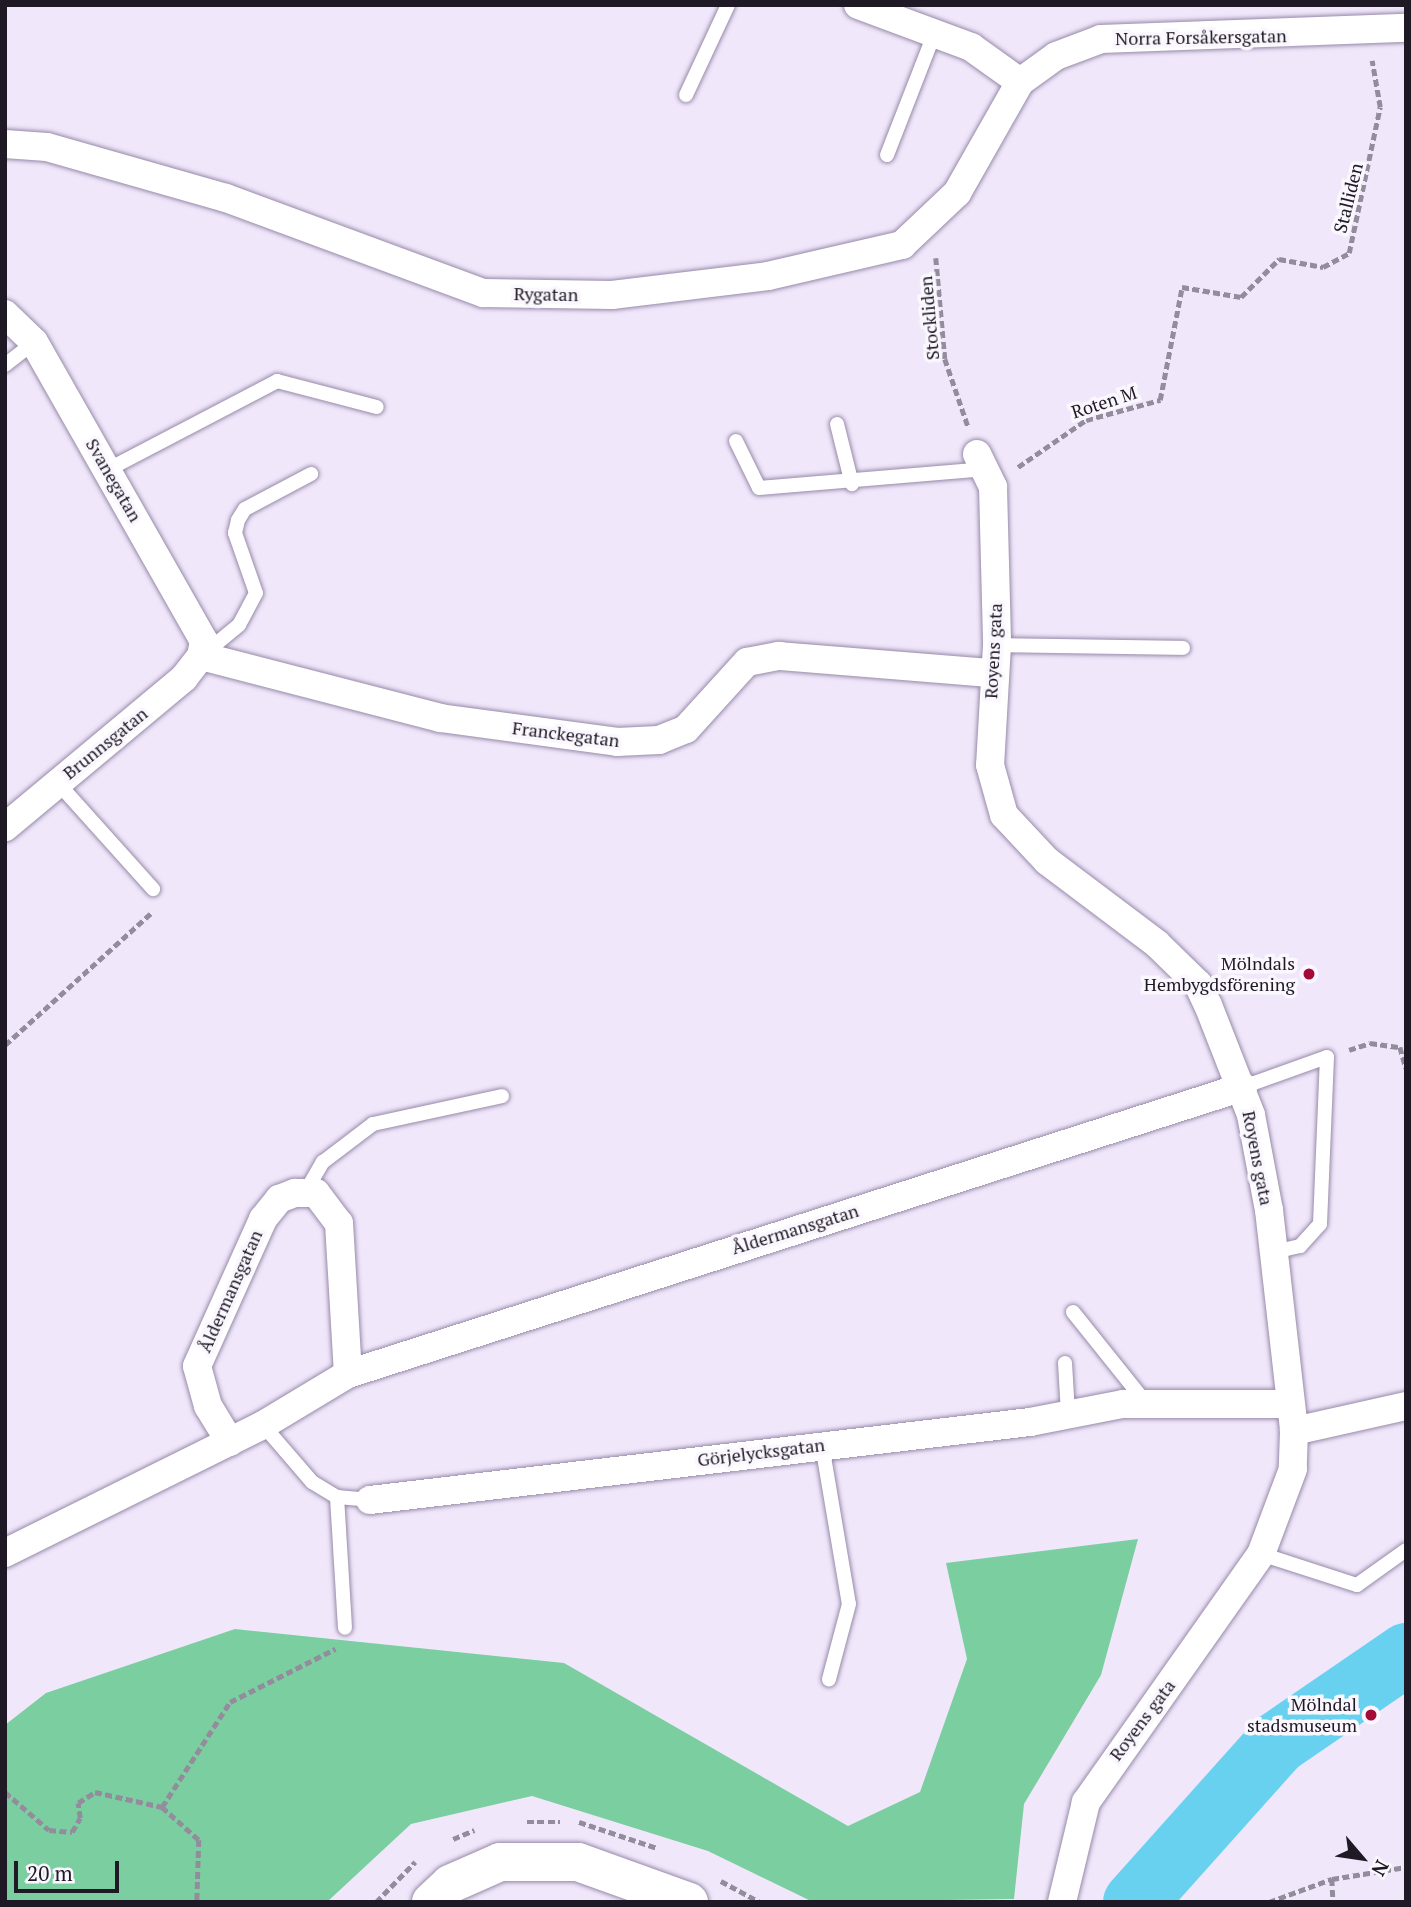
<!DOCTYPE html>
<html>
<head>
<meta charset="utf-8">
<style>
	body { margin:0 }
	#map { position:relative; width:1411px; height:1907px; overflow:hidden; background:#f0e7fb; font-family:"PT Serif",serif }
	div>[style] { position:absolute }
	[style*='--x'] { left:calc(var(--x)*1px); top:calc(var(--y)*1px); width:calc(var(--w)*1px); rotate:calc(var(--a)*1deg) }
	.forest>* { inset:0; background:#7bce9f }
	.river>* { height:63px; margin:-31.5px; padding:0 31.5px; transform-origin:31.5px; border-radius:31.5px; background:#68d1ef }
	.path>* { height:4.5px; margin-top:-2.25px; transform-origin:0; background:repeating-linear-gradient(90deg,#938c9c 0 7px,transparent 0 10.5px) }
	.roads { filter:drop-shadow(0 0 2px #978aa8) drop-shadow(0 0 2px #978aa8) }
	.lane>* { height:14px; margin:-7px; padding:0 7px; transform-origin:7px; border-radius:7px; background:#fff }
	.street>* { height:28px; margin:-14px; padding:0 14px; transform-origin:14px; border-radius:14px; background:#fff }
	.secondary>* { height:38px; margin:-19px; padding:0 19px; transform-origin:19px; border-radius:19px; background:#fff }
	.dots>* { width:19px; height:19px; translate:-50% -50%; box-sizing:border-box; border:4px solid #faf7fe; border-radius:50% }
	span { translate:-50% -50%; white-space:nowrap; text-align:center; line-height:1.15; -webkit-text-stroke:7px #faf7fe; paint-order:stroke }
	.street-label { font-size:18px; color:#1e1924 }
	.poi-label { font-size:18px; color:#1e1924 }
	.right { translate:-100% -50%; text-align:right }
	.frame { position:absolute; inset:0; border:7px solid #1e1924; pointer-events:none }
	.north { position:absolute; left:1327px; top:1823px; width:70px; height:70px; -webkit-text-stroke:5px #faf7fe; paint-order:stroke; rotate:119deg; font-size:19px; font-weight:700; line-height:28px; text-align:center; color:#1e1924 }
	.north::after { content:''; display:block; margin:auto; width:24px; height:32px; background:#1e1924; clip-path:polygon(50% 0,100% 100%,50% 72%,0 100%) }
	.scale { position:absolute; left:14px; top:1861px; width:105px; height:32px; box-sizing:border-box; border:4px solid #1e1924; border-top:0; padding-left:9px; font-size:21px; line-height:24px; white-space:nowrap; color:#1e1924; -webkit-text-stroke:5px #faf7fe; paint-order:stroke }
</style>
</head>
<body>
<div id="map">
	<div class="forest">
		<div style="clip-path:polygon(1138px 1539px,1101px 1675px,1024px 1804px,1014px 1899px,813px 1902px,708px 1851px,532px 1796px,411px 1824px,327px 1902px,5px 1902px,5px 1725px,46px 1693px,235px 1629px,564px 1663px,848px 1826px,920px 1792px,967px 1659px,946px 1563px)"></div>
	</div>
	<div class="river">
		<div style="--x:1134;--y:1902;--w:213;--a:-48.2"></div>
		<div style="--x:1276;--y:1743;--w:158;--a:-34.4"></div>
	</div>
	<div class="path">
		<div style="--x:936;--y:258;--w:101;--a:84.9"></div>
		<div style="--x:945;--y:359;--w:71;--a:71.1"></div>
		<div style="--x:1018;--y:467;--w:83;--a:-34.7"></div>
		<div style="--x:1086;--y:420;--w:77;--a:-15.1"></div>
		<div style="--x:1160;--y:400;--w:115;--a:-79"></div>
		<div style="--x:1182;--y:287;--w:60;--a:9.6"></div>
		<div style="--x:1241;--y:297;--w:54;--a:-45"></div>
		<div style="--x:1279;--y:259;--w:45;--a:10.3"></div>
		<div style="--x:1323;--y:267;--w:30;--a:-28"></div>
		<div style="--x:1349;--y:253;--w:149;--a:-78"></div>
		<div style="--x:1380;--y:107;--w:47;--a:-99.9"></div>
		<div style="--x:5;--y:1045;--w:197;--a:-42.1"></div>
		<div style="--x:1349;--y:1050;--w:22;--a:-18"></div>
		<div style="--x:1370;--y:1043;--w:30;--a:8"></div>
		<div style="--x:1400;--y:1047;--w:22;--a:74"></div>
		<div style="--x:5;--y:1792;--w:58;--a:40.8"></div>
		<div style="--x:49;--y:1830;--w:23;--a:5"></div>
		<div style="--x:72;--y:1832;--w:16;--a:-60"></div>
		<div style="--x:80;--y:1818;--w:15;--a:-98"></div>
		<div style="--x:78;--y:1803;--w:20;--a:-33"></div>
		<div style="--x:95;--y:1792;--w:69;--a:12.6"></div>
		<div style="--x:162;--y:1807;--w:50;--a:41.7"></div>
		<div style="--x:199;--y:1840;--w:62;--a:91.8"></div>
		<div style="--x:162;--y:1807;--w:125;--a:-57.1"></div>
		<div style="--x:230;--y:1702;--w:118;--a:-26.8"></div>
		<div style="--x:527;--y:1822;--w:33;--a:0"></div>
		<div style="--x:579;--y:1822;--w:82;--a:18.4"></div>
		<div style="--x:453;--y:1839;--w:23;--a:-23"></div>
		<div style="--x:1332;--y:1879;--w:18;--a:87"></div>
		<div style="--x:721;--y:1881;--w:44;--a:28.3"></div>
		<div style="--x:376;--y:1902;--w:56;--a:-45.7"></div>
		<div style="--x:1269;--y:1902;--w:67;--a:-20.1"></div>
		<div style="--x:1332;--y:1879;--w:75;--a:-9.2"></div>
	</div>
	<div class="roads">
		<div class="lane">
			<div style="--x:686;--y:95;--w:99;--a:-65"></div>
			<div style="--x:887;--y:155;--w:132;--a:-68.7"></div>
			<div style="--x:5;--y:365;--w:37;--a:-38"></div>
			<div style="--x:837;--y:424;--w:62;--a:76"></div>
			<div style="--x:736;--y:441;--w:52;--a:63.9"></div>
			<div style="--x:759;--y:488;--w:228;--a:-4.8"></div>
			<div style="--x:109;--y:469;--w:190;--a:-27.6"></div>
			<div style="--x:277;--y:381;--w:103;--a:14.6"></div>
			<div style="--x:997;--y:645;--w:186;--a:0.9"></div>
			<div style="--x:205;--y:653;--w:44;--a:-39.5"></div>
			<div style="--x:239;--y:625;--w:36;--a:-62"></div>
			<div style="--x:256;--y:593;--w:64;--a:-109.3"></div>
			<div style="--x:235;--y:533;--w:13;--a:-77"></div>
			<div style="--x:238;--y:520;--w:13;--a:-58"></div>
			<div style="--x:245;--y:509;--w:75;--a:-27.9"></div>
			<div style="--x:57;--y:782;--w:144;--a:48.1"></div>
			<div style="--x:1243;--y:1087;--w:89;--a:-19.7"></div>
			<div style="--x:1327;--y:1057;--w:167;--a:92.4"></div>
			<div style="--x:1320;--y:1224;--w:30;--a:132"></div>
			<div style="--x:1300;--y:1246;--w:28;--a:167"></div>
			<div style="--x:306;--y:1191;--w:34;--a:-60"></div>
			<div style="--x:323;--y:1162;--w:63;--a:-37.2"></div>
			<div style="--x:373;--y:1124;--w:132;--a:-12.2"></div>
			<div style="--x:1073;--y:1312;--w:115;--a:51.3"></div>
			<div style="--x:1065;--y:1363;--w:51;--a:86.6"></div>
			<div style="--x:263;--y:1425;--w:75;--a:49.3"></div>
			<div style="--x:312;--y:1482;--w:29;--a:31"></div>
			<div style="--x:337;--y:1497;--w:33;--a:5"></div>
			<div style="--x:822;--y:1445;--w:161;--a:80.4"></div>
			<div style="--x:849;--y:1604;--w:78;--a:104.9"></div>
			<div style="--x:337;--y:1497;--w:131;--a:86.5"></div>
			<div style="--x:1261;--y:1554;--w:101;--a:17.9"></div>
			<div style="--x:1357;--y:1585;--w:60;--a:-35.5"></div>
		</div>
		<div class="street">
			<div style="--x:858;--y:5;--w:121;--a:20.4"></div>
			<div style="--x:971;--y:47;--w:60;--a:35.5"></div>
			<div style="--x:5;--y:144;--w:42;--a:4.1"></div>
			<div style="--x:47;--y:147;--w:186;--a:15.9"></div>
			<div style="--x:226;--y:198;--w:274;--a:20.3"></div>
			<div style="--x:483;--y:293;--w:129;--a:0.9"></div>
			<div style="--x:612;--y:295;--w:157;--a:-6.9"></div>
			<div style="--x:768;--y:276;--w:138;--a:-13"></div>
			<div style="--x:902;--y:245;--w:76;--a:-43.4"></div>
			<div style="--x:957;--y:193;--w:128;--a:-60.4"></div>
			<div style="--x:1020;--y:82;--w:44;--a:-35.8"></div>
			<div style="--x:1056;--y:56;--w:48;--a:-20.7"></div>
			<div style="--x:1101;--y:39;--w:305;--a:-2.1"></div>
			<div style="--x:5;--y:314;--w:40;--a:44"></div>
			<div style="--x:34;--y:342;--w:344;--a:60.4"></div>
			<div style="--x:204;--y:641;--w:15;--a:101"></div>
			<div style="--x:201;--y:656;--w:28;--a:128"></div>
			<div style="--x:184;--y:678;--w:233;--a:140.2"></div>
			<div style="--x:977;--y:454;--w:37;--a:64"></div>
			<div style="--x:993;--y:487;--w:158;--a:88.5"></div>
			<div style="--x:997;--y:645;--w:120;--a:93.3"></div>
			<div style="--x:990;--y:765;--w:52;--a:74.4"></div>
			<div style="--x:1004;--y:815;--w:63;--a:46.9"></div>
			<div style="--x:1047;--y:861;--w:138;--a:37"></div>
			<div style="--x:1157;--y:944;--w:57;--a:44.3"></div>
			<div style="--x:1198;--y:984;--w:23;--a:65"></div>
			<div style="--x:1208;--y:1005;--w:118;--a:68.6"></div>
			<div style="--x:1251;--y:1115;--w:97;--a:79.3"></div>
			<div style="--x:1269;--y:1210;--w:222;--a:83.5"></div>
			<div style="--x:1294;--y:1431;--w:38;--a:92"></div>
			<div style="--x:1293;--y:1469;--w:91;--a:110.6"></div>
			<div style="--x:1261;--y:1554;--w:304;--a:125.2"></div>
			<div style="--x:1086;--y:1802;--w:103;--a:103.5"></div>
			<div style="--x:201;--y:656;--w:247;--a:14.5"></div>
			<div style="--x:440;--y:718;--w:179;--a:7.7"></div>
			<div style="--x:617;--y:742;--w:42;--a:-2.7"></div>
			<div style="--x:659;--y:740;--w:29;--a:-22"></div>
			<div style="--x:686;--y:729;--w:91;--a:-47.7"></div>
			<div style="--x:747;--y:662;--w:33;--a:-11"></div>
			<div style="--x:779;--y:656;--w:213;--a:4.6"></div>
			<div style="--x:1294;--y:1431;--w:115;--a:-12.6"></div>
			<div style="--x:230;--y:1442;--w:42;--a:-121.4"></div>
			<div style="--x:208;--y:1406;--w:41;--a:-105.4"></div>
			<div style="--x:197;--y:1366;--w:161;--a:-65.8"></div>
			<div style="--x:263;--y:1219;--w:26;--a:-51"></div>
			<div style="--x:279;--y:1199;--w:17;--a:-21"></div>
			<div style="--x:295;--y:1193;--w:21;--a:0"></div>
			<div style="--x:316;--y:1193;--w:38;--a:53"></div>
			<div style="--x:339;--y:1223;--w:151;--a:86.6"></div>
			<div style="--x:370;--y:1500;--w:665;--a:-6.74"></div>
			<div style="--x:1030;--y:1422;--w:95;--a:-11"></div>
			<div style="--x:1123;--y:1404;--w:166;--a:0"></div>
			<div style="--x:5;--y:1553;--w:288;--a:-26.4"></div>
			<div style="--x:263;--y:1425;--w:99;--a:-31"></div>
			<div style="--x:348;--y:1374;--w:940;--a:-17.78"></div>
		</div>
		<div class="secondary">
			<div style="--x:431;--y:1902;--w:26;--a:-43"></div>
			<div style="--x:450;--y:1884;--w:55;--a:-23.7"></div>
			<div style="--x:500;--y:1862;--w:78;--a:0"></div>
			<div style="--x:578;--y:1862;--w:118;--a:19.8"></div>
		</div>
	</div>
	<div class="dots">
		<div style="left:1309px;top:974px;background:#a50a38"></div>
		<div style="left:1371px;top:1715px;background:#a50a38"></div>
	</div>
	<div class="street-label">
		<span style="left:1201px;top:37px;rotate:-1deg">Norra Forsåkersgatan</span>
		<span style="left:1348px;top:198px;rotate:-76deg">Stalliden</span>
		<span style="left:546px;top:294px;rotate:1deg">Rygatan</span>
		<span style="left:929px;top:318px;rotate:-95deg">Stockliden</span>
		<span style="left:1104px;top:402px;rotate:-18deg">Roten M</span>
		<span style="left:114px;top:480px;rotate:60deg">Svanegatan</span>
		<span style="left:993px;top:651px;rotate:-87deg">Royens gata</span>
		<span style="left:566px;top:734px;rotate:7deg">Franckegatan</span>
		<span style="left:105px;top:743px;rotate:-39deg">Brunnsgatan</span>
		<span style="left:1258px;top:1158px;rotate:79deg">Royens gata</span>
		<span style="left:795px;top:1229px;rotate:-17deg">Åldermansgatan</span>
		<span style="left:230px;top:1291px;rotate:-66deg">Åldermansgatan</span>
		<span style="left:761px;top:1452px;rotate:-7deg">Görjelycksgatan</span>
		<span style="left:1142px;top:1720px;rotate:-53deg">Royens gata</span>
	</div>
	<div class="poi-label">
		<span class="right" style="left:1295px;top:974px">Mölndals<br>Hembygdsförening</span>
		<span class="right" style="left:1357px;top:1715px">Mölndal<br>stadsmuseum</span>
	</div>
	<div class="frame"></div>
	<div class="north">N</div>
	<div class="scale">20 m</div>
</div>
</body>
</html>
